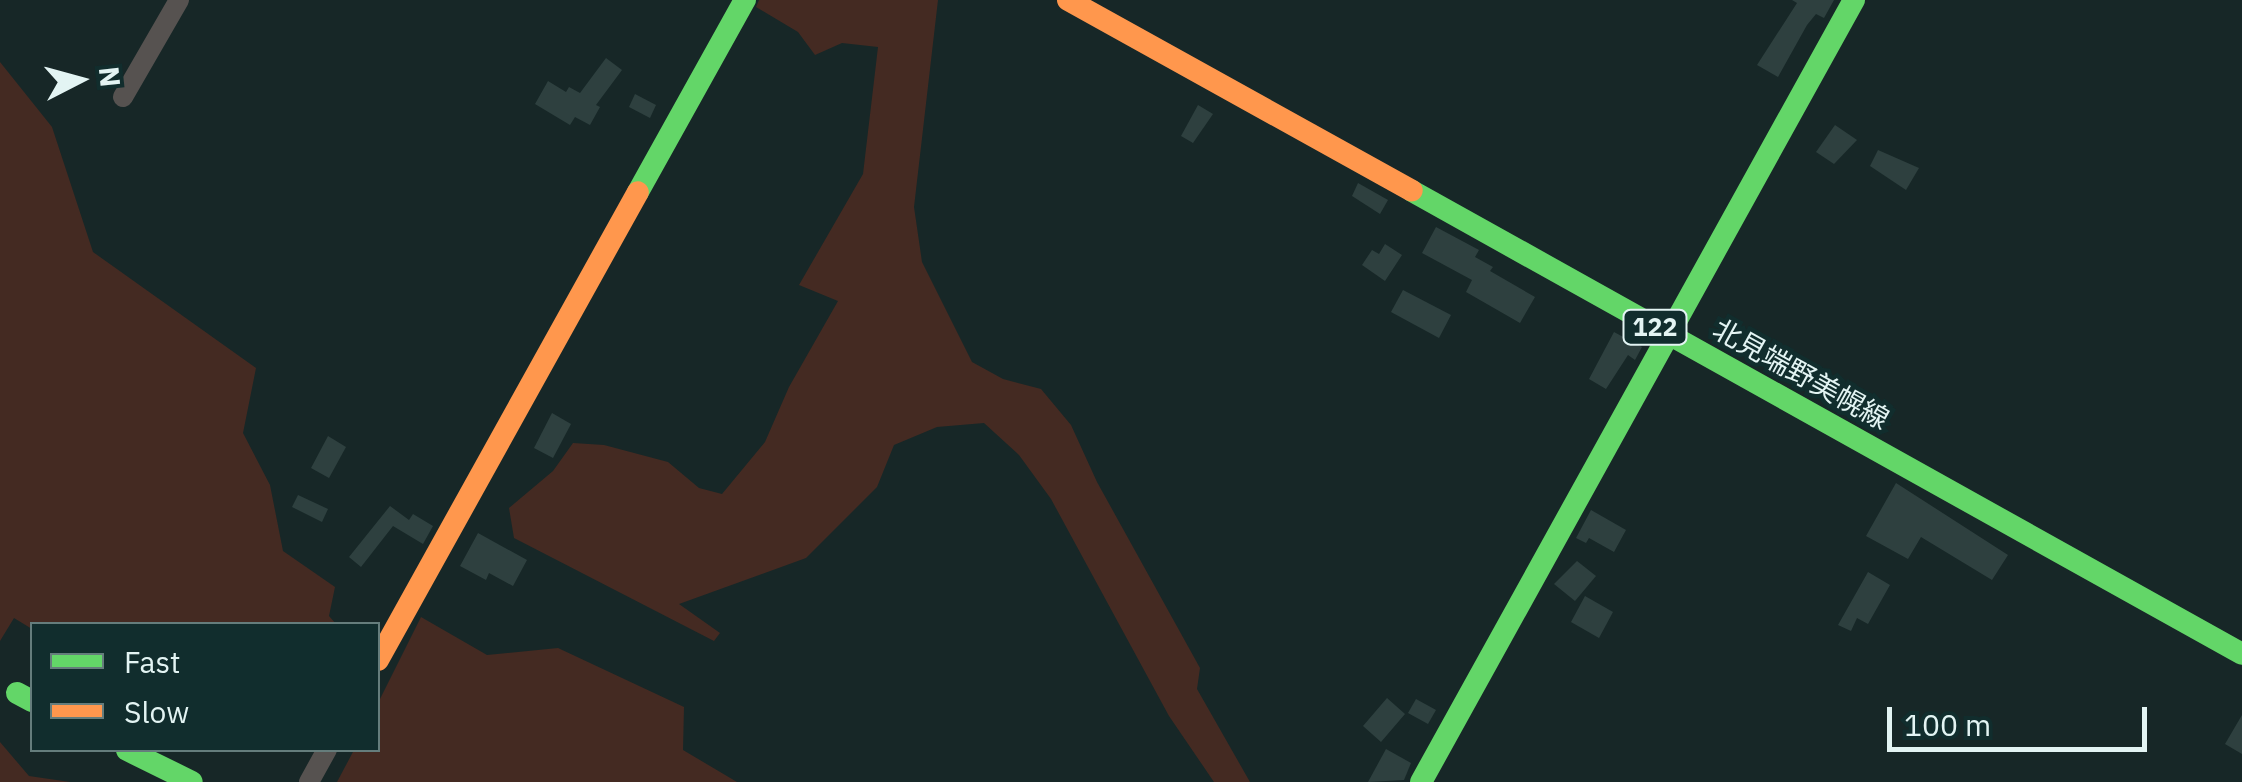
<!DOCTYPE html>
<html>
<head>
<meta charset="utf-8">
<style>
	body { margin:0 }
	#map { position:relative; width:2242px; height:782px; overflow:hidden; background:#172727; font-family:"IBM Plex Sans","Noto Sans JP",sans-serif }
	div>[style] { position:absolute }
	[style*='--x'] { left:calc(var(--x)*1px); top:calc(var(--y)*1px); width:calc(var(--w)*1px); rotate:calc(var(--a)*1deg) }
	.green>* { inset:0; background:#442a22 }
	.building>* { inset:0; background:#2e403f }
	.street>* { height:20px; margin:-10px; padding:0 10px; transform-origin:10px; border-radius:10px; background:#565250 }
	.fast>* { height:22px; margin:-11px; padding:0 11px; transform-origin:11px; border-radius:11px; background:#63d668 }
	.slow>* { height:22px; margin:-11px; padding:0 11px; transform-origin:11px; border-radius:11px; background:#ff974d }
	span { translate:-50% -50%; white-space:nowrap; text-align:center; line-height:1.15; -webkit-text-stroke:9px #112d2d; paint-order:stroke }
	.shield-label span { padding:2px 8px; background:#112d2d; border:2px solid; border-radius:8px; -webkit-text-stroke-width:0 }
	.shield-label { font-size:25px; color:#e3f4f3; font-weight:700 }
	.street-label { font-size:28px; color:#e3f4f3 }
	.legend { position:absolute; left:30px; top:622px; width:350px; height:130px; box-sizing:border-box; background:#112d2d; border:2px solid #657d7c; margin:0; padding:12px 18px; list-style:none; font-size:30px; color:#e3f4f3 }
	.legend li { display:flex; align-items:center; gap:20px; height:50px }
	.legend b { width:50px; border:2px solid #657d7c }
	.north { position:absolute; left:30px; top:30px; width:100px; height:100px; -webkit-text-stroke:8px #112d2d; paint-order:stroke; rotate:84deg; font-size:28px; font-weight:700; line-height:40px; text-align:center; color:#e3f4f3 }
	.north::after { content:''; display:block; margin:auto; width:35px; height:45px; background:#e3f4f3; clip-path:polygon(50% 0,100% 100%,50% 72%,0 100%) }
	.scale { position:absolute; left:1887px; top:707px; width:260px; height:45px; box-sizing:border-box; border:5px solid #e3f4f3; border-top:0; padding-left:12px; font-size:30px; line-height:35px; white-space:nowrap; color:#e3f4f3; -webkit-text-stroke:8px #112d2d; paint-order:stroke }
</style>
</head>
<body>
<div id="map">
	<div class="green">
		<i style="clip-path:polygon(759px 0,938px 0,914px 207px,922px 262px,972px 362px,1003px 379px,1041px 389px,1071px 425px,1097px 482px,1200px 668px,1197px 689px,1250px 782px,1214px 782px,1169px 716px,1051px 499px,1019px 455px,984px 423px,937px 427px,894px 445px,877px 487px,806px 558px,679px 604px,720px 633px,714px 641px,514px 538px,509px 508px,553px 471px,573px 443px,604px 445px,668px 462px,699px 488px,722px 494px,765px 442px,789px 387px,838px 301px,799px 285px,863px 174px,878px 47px,842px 43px,815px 55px,798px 32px,756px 7px)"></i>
		<i style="clip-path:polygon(0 62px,52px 127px,93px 252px,256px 368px,243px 433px,270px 485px,283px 551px,335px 587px,329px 616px,336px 624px,32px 624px,32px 629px,14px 618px,0 641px)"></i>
		<i style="clip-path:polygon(421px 617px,487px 655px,558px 648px,684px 707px,683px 750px,737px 782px,337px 782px,354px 750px,378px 750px,378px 703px)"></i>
		<i style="clip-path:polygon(0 742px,29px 776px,70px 782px,0 782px)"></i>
	</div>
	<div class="building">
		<i style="clip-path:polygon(1792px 0,1834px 0,1824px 18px,1816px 14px,1807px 25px,1778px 77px,1757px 65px,1797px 3px)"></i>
		<i style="clip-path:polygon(606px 58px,622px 70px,596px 105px,600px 107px,590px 125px,575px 117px,570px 125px,535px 104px,548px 81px,566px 92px,569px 87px,580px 93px)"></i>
		<i style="clip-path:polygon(635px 94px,656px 105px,650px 118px,629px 107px)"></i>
		<i style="clip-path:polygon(1198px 105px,1213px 114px,1193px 143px,1181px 136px)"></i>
		<i style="clip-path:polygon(1835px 125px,1857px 140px,1834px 164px,1816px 152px)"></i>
		<i style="clip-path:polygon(1878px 150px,1919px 168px,1906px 190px,1870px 166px)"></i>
		<i style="clip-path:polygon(1358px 183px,1388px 200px,1380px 214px,1352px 196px)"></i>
		<i style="clip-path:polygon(1436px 227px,1479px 250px,1475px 257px,1493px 267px,1490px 271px,1535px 297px,1520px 323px,1466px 292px,1472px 280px,1422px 253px)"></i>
		<i style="clip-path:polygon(1385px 244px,1402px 255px,1385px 281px,1362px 265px,1372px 250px,1379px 254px)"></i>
		<i style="clip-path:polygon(1403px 290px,1451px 315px,1439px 338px,1391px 312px)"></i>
		<i style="clip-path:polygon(1614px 332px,1642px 347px,1635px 360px,1628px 355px,1606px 389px,1589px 379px)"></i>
		<i style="clip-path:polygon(552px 413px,571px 424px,553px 458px,534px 448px)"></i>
		<i style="clip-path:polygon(328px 436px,346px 447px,329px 478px,311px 468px)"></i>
		<i style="clip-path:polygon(1896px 483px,2008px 555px,1992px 580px,1921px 537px,1908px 559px,1866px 536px)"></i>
		<i style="clip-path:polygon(298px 495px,328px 509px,322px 522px,292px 507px)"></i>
		<i style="clip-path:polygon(390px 506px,409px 520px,413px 514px,433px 526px,423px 544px,393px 526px,361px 567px,349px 557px)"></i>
		<i style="clip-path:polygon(1591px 510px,1626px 530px,1614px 552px,1589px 538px,1586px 543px,1576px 538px)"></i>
		<i style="clip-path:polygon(478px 533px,527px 560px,513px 586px,489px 573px,486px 580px,460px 566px)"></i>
		<i style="clip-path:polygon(1577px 561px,1596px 576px,1575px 601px,1554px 584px)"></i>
		<i style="clip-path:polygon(1868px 572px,1890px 585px,1868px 624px,1857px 618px,1851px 631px,1838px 625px)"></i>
		<i style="clip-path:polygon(1585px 596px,1613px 612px,1599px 638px,1571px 622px)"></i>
		<i style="clip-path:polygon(1387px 698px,1405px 714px,1381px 742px,1363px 726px)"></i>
		<i style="clip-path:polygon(1416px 699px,1436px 710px,1428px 724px,1408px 713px)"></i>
		<i style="clip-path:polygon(2242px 715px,2242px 754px,2225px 744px)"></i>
		<i style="clip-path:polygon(1386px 749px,1411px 763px,1404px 780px,1368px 782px)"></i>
	</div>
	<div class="street">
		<i style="--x:123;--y:97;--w:112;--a:-60"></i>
		<i style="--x:309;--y:782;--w:37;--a:-61"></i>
	</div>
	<div class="fast">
		<i style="--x:1412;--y:191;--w:950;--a:29.15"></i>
		<i style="--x:638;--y:192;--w:220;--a:-60.9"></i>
		<i style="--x:17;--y:693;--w:17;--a:28"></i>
		<i style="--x:127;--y:750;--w:72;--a:26.2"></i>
		<i style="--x:1421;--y:782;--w:894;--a:-61.03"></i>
	</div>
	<div class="slow">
		<i style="--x:1068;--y:0;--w:393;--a:29"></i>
		<i style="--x:378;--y:660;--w:535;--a:-60.95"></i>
	</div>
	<div class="shield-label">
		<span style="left:1655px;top:327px">122</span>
	</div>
	<div class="street-label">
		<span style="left:1801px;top:374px;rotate:29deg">北見端野美幌線</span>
	</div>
	<ul class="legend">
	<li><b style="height:12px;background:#63d668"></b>Fast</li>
	<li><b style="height:12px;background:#ff974d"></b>Slow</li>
	</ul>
	<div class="north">N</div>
	<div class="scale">100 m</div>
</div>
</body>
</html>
